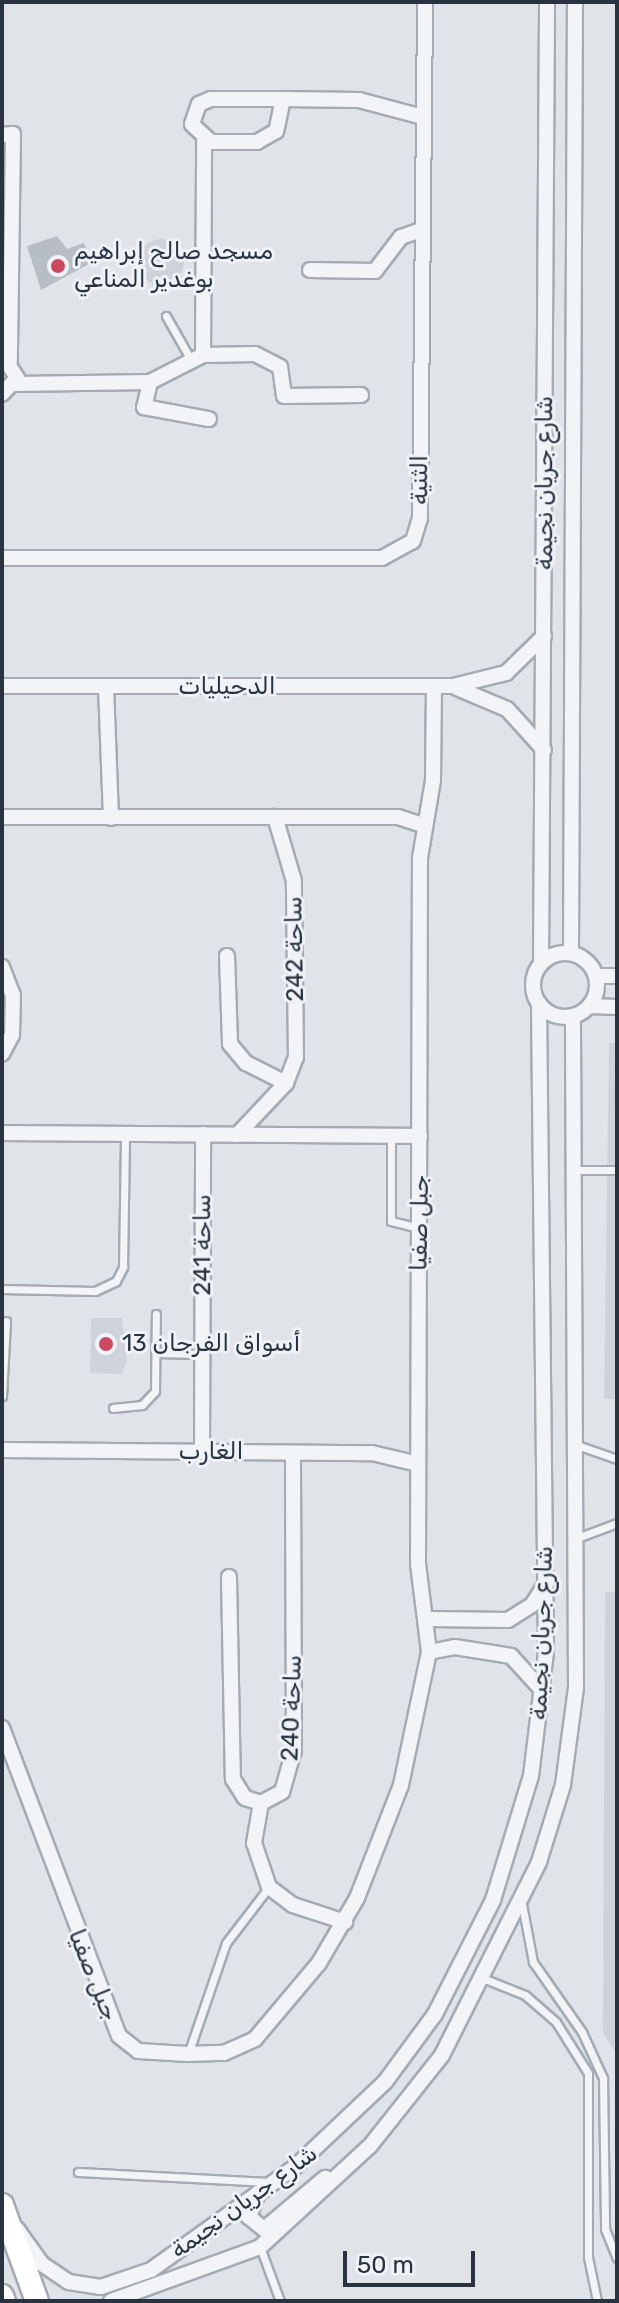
<!DOCTYPE html>
<html>
<head>
<meta charset="utf-8">
<style>
	body { margin:0 }
	#map { position:relative; width:619px; height:2303px; overflow:hidden; background:#e0e4e9; font-family:Rubik,"Noto Sans Arabic",sans-serif }
	div>[style] { position:absolute }
	[style*='--x'] { left:calc(var(--x)*1px); top:calc(var(--y)*1px); width:calc(var(--w)*1px); rotate:calc(var(--a)*1deg) }
	.built>* { inset:0; background:#ced3da }
	.round { border-radius:50% }
	.building>* { inset:0; background:#b7bdc5 }
	.roads { filter:drop-shadow(2px 0 #a5abb3) drop-shadow(-2px 0 #a5abb3) drop-shadow(0 2px #a5abb3) drop-shadow(0 -2px #a5abb3) }
	.service>* { height:7px; margin:-3.5px; padding:0 3.5px; transform-origin:3.5px; border-radius:3.5px; background:#f3f4f7 }
	.minor>* { height:14px; margin:-7px; padding:0 7px; transform-origin:7px; border-radius:7px; background:#f3f4f7 }
	.minor>.ring { margin:-7px; padding:0; box-sizing:content-box; background:none; border:14px solid #f3f4f7; border-radius:50% }
	.primary>* { height:22px; margin:-11px; padding:0 11px; transform-origin:11px; border-radius:11px; background:#fff }
	.dots>* { width:22px; height:22px; translate:-50% -50%; box-sizing:border-box; border:4px solid #eff2f6; border-radius:50% }
	span { translate:-50% -50%; white-space:nowrap; text-align:center; line-height:1.15; -webkit-text-stroke:6px #eff2f6; paint-order:stroke }
	.poi-label { font-size:24px; color:#29323f }
	.left { translate:0 -50%; text-align:left }
	.street-label { font-size:24px; color:#29323f }
	.frame { position:absolute; inset:0; border:4px solid #29323f; pointer-events:none }
	.scale { position:absolute; left:343px; top:2251px; width:132px; height:36px; box-sizing:border-box; border:4px solid #29323f; border-top:0; padding-left:10px; font-size:24px; line-height:28px; white-space:nowrap; color:#29323f; -webkit-text-stroke:6px #eff2f6; paint-order:stroke }
</style>
</head>
<body>
<div id="map">
	<div class="built">
		<i class="round" style="left:138px;top:239px;width:46px;height:46px"></i>
		<i style="clip-path:polygon(617px 310px,617px 938px,615px 938px)"></i>
		<i style="clip-path:polygon(609px 1043px,617px 1043px,617px 1399px,604px 1399px)"></i>
		<i style="clip-path:polygon(91px 1318px,122px 1318px,127px 1361px,121px 1374px,90px 1373px)"></i>
		<i style="clip-path:polygon(605px 1592px,617px 1592px,617px 2055px,603px 2033px)"></i>
	</div>
	<div class="building">
		<i style="clip-path:polygon(57px 236px,67px 249px,84px 243px,91px 263px,41px 290px,27px 246px)"></i>
	</div>
	<div class="roads">
		<div class="service">
			<i style="--x:166;--y:316;--w:51;--a:60.4"></i>
			<i style="--x:391;--y:1135;--w:86;--a:90"></i>
			<i style="--x:391;--y:1221;--w:30;--a:14"></i>
			<i style="--x:573;--y:1170;--w:44;--a:0"></i>
			<i style="--x:2;--y:1289;--w:93;--a:1.2"></i>
			<i style="--x:95;--y:1291;--w:23;--a:-25"></i>
			<i style="--x:116;--y:1281;--w:16;--a:-63"></i>
			<i style="--x:123;--y:1267;--w:133;--a:-89.1"></i>
			<i style="--x:156;--y:1353;--w:46;--a:1.2"></i>
			<i style="--x:2;--y:1396;--w:75;--a:-86.9"></i>
			<i style="--x:113;--y:1408;--w:29;--a:-6"></i>
			<i style="--x:142;--y:1405;--w:19;--a:-47"></i>
			<i style="--x:155;--y:1391;--w:77;--a:-89.3"></i>
			<i style="--x:574;--y:1444;--w:46;--a:19.2"></i>
			<i style="--x:577;--y:1538;--w:43;--a:-20.6"></i>
			<i style="--x:522;--y:1904;--w:59;--a:79.3"></i>
			<i style="--x:533;--y:1962;--w:85;--a:55"></i>
			<i style="--x:582;--y:2032;--w:51;--a:65.5"></i>
			<i style="--x:603;--y:2078;--w:151;--a:89.2"></i>
			<i style="--x:605;--y:2229;--w:31;--a:68"></i>
			<i style="--x:485;--y:1979;--w:43;--a:21.8"></i>
			<i style="--x:525;--y:1995;--w:41;--a:41.1"></i>
			<i style="--x:556;--y:2022;--w:60;--a:57.9"></i>
			<i style="--x:588;--y:2073;--w:184;--a:90"></i>
			<i style="--x:588;--y:2257;--w:45;--a:78.4"></i>
			<i style="--x:188;--y:2054;--w:117;--a:-71.1"></i>
			<i style="--x:226;--y:1943;--w:71;--a:-52.5"></i>
			<i style="--x:78;--y:2172;--w:192;--a:3"></i>
			<i style="--x:260;--y:2247;--w:58;--a:69.7"></i>
		</div>
		<div class="minor">
			<i style="--x:283;--y:99;--w:33;--a:102"></i>
			<i style="--x:276;--y:131;--w:22;--a:150"></i>
			<i style="--x:257;--y:142;--w:46;--a:180"></i>
			<i style="--x:211;--y:142;--w:26;--a:-137"></i>
			<i style="--x:192;--y:124;--w:21;--a:-71"></i>
			<i style="--x:199;--y:104;--w:13;--a:-23"></i>
			<i style="--x:211;--y:99;--w:72;--a:0"></i>
			<i style="--x:283;--y:99;--w:76;--a:0.8"></i>
			<i style="--x:359;--y:100;--w:66;--a:14.9"></i>
			<i style="--x:2;--y:135;--w:11;--a:-5"></i>
			<i style="--x:13;--y:134;--w:228;--a:90.8"></i>
			<i style="--x:310;--y:270;--w:65;--a:0.9"></i>
			<i style="--x:375;--y:271;--w:43;--a:-52.6"></i>
			<i style="--x:401;--y:237;--w:21;--a:-19"></i>
			<i style="--x:203;--y:355;--w:215;--a:-89.7"></i>
			<i style="--x:150;--y:382;--w:26;--a:103"></i>
			<i style="--x:144;--y:407;--w:66;--a:10.5"></i>
			<i style="--x:15;--y:384;--w:135;--a:-0.8"></i>
			<i style="--x:150;--y:382;--w:59;--a:-27"></i>
			<i style="--x:203;--y:355;--w:52;--a:-1.1"></i>
			<i style="--x:255;--y:354;--w:28;--a:27"></i>
			<i style="--x:280;--y:367;--w:29;--a:82"></i>
			<i style="--x:284;--y:396;--w:77;--a:-0.7"></i>
			<i style="--x:2;--y:394;--w:22;--a:-47"></i>
			<i style="--x:17;--y:378;--w:22;--a:-122"></i>
			<i style="--x:2;--y:558;--w:380;--a:0"></i>
			<i style="--x:382;--y:558;--w:35;--a:-29"></i>
			<i style="--x:413;--y:541;--w:24;--a:-73"></i>
			<i style="--x:420;--y:518;--w:516;--a:-89.44"></i>
			<i style="--x:2;--y:686;--w:451;--a:0"></i>
			<i style="--x:453;--y:686;--w:55;--a:-13.8"></i>
			<i style="--x:506;--y:673;--w:53;--a:-44.2"></i>
			<i style="--x:106;--y:687;--w:131;--a:87.8"></i>
			<i style="--x:457;--y:688;--w:54;--a:22.8"></i>
			<i style="--x:507;--y:709;--w:55;--a:47.9"></i>
			<i style="--x:2;--y:817;--w:396;--a:0"></i>
			<i style="--x:398;--y:817;--w:28;--a:18"></i>
			<i class="ring" style="left:533px;top:953px;width:50px;height:50px"></i>
			<i style="--x:571;--y:953;--w:951;--a:-89.76"></i>
			<i style="--x:227;--y:956;--w:88;--a:88"></i>
			<i style="--x:230;--y:1044;--w:25;--a:50"></i>
			<i style="--x:246;--y:1063;--w:45;--a:26.6"></i>
			<i style="--x:541;--y:964;--w:962;--a:-89.64"></i>
			<i style="--x:2;--y:967;--w:30;--a:69"></i>
			<i style="--x:13;--y:995;--w:40;--a:91.4"></i>
			<i style="--x:12;--y:1035;--w:21;--a:118"></i>
			<i style="--x:597;--y:976;--w:20;--a:0"></i>
			<i style="--x:590;--y:1006;--w:27;--a:2"></i>
			<i style="--x:2;--y:1133;--w:418;--a:0.4"></i>
			<i style="--x:237;--y:1135;--w:71;--a:-46.7"></i>
			<i style="--x:286;--y:1083;--w:28;--a:-69"></i>
			<i style="--x:296;--y:1057;--w:176;--a:-90.7"></i>
			<i style="--x:294;--y:881;--w:67;--a:-106.5"></i>
			<i style="--x:2;--y:1450;--w:370;--a:0.5"></i>
			<i style="--x:372;--y:1453;--w:47;--a:13.4"></i>
			<i style="--x:202;--y:1452;--w:318;--a:-89.8"></i>
			<i style="--x:229;--y:1577;--w:202;--a:88.9"></i>
			<i style="--x:233;--y:1779;--w:22;--a:58"></i>
			<i style="--x:245;--y:1798;--w:17;--a:17"></i>
			<i style="--x:261;--y:1803;--w:24;--a:-28"></i>
			<i style="--x:282;--y:1792;--w:44;--a:-74.1"></i>
			<i style="--x:294;--y:1750;--w:297;--a:-90.2"></i>
			<i style="--x:430;--y:1619;--w:78;--a:0.7"></i>
			<i style="--x:508;--y:1620;--w:28;--a:-32"></i>
			<i style="--x:532;--y:1605;--w:27;--a:-57"></i>
			<i style="--x:429;--y:1652;--w:26;--a:-11"></i>
			<i style="--x:455;--y:1647;--w:57;--a:9.1"></i>
			<i style="--x:511;--y:1656;--w:47;--a:47.6"></i>
			<i style="--x:2;--y:1728;--w:329;--a:69.2"></i>
			<i style="--x:119;--y:2036;--w:24;--a:38"></i>
			<i style="--x:138;--y:2051;--w:50;--a:3.4"></i>
			<i style="--x:188;--y:2054;--w:36;--a:-2"></i>
			<i style="--x:224;--y:2053;--w:34;--a:-24"></i>
			<i style="--x:255;--y:2039;--w:99;--a:-49.9"></i>
			<i style="--x:319;--y:1963;--w:75;--a:-59.7"></i>
			<i style="--x:357;--y:1898;--w:121;--a:-68.7"></i>
			<i style="--x:401;--y:1785;--w:136;--a:-78.1"></i>
			<i style="--x:429;--y:1652;--w:89;--a:-97.1"></i>
			<i style="--x:418;--y:1564;--w:706;--a:-89.84"></i>
			<i style="--x:420;--y:858;--w:79;--a:-80.5"></i>
			<i style="--x:433;--y:780;--w:94;--a:-89.4"></i>
			<i style="--x:261;--y:1803;--w:41;--a:99.9"></i>
			<i style="--x:254;--y:1843;--w:46;--a:71.2"></i>
			<i style="--x:269;--y:1887;--w:30;--a:37"></i>
			<i style="--x:293;--y:1905;--w:55;--a:18.1"></i>
			<i style="--x:258;--y:2193;--w:26;--a:111"></i>
			<i style="--x:249;--y:2217;--w:19;--a:39"></i>
			<i style="--x:264;--y:2229;--w:80;--a:-39.9"></i>
			<i style="--x:17;--y:2229;--w:43;--a:54.5"></i>
			<i style="--x:42;--y:2264;--w:32;--a:34"></i>
			<i style="--x:69;--y:2282;--w:32;--a:9"></i>
			<i style="--x:101;--y:2287;--w:53;--a:-18.8"></i>
			<i style="--x:151;--y:2270;--w:177;--a:-35.6"></i>
			<i style="--x:295;--y:2167;--w:124;--a:-43.4"></i>
			<i style="--x:385;--y:2082;--w:84;--a:-53.7"></i>
			<i style="--x:435;--y:2014;--w:128;--a:-63"></i>
			<i style="--x:493;--y:1900;--w:130;--a:-73"></i>
			<i style="--x:531;--y:1776;--w:125;--a:-83.1"></i>
			<i style="--x:546;--y:1652;--w:649;--a:-90.62"></i>
			<i style="--x:111;--y:2301;--w:158;--a:-19.9"></i>
			<i style="--x:260;--y:2247;--w:149;--a:-42.6"></i>
			<i style="--x:370;--y:2146;--w:116;--a:-51.6"></i>
			<i style="--x:442;--y:2055;--w:216;--a:-63.3"></i>
			<i style="--x:539;--y:1862;--w:81;--a:-72.7"></i>
			<i style="--x:563;--y:1785;--w:98;--a:-82.4"></i>
			<i style="--x:576;--y:1688;--w:672;--a:-90.26"></i>
		</div>
		<div class="primary">
			<i style="--x:2;--y:2205;--w:102;--a:70"></i>
			<i style="--x:2;--y:2296;--w:5;--a:68"></i>
		</div>
	</div>
	<div class="dots">
		<i style="left:58px;top:266px;background:#ca4860"></i>
		<i style="left:106px;top:1344px;background:#ca4860"></i>
	</div>
	<div class="poi-label">
		<span class="left" style="left:74px;top:266px">مسجد صالح إبراهيم<br>بوغدير المناعي</span>
		<span class="left" style="left:122px;top:1344px">أسواق الفرجان 13</span>
	</div>
	<div class="street-label">
		<span style="left:420px;top:480px;rotate:-90deg">الثنية</span>
		<span style="left:545px;top:483px;rotate:-90deg">شارع جريان نجيمة</span>
		<span style="left:227px;top:687px">الدحيليات</span>
		<span style="left:295px;top:949px;rotate:-91deg">ساحة 242</span>
		<span style="left:420px;top:1223px;rotate:-89deg">جبل صفيا</span>
		<span style="left:203px;top:1245px;rotate:-90deg">ساحة 241</span>
		<span style="left:211px;top:1452px">الغارب</span>
		<span style="left:542px;top:1633px;rotate:-88deg">شارع جريان نجيمة</span>
		<span style="left:292px;top:1708px;rotate:-88deg">ساحة 240</span>
		<span style="left:93px;top:1975px;rotate:68deg">جبل صفيا</span>
		<span style="left:244px;top:2202px;rotate:-36deg">شارع جريان نجيمة</span>
	</div>
	<div class="frame"></div>
	<div class="scale">50 m</div>
</div>
</body>
</html>
